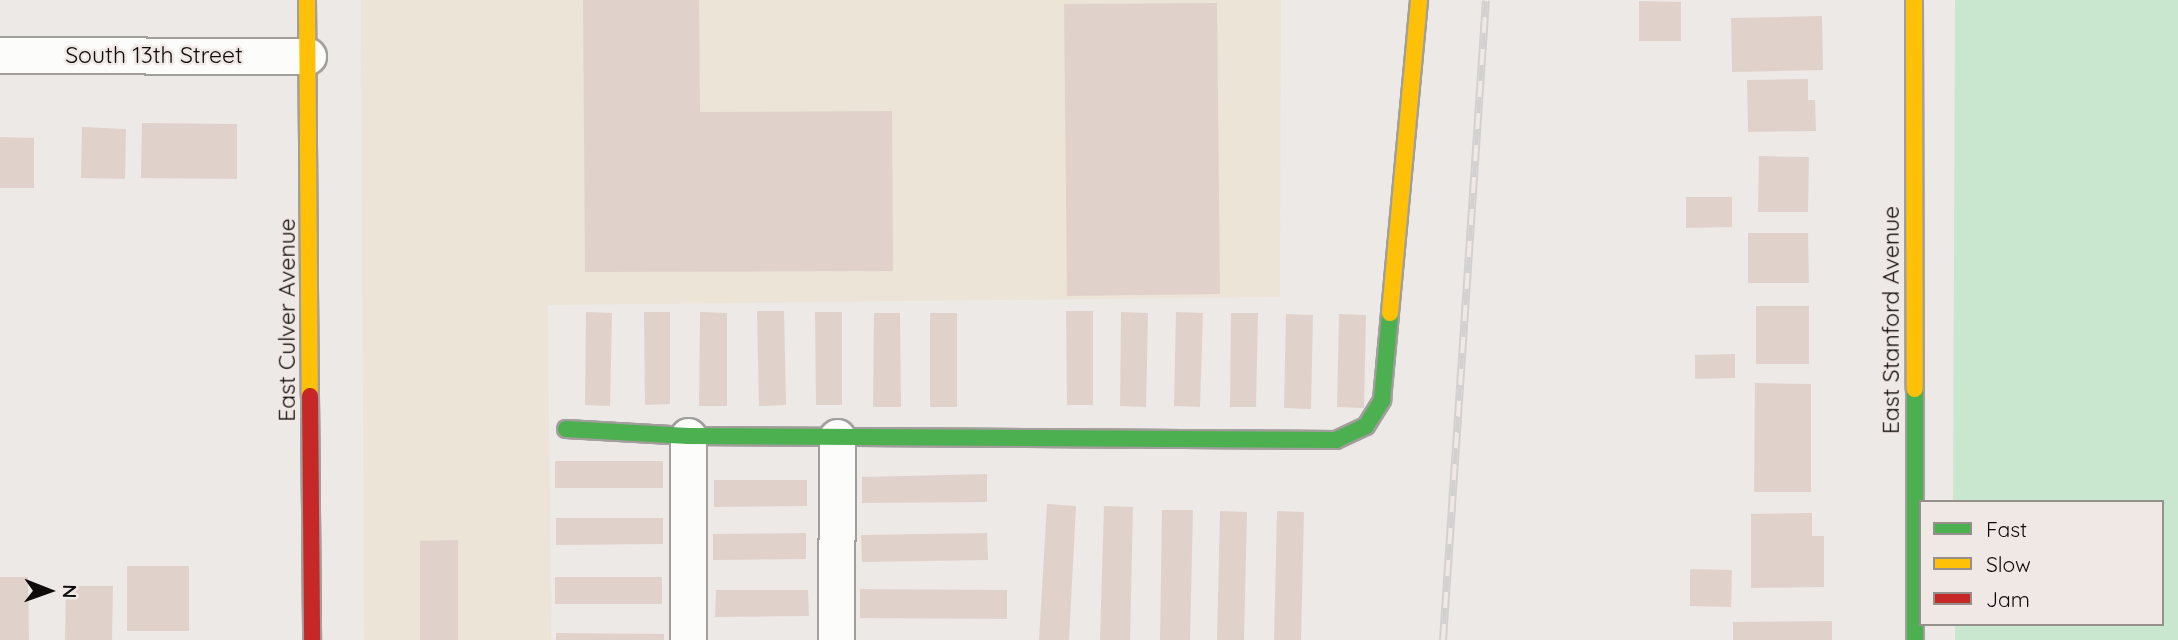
<!DOCTYPE html>
<html>
<head>
<meta charset="utf-8">
<style>
	body { margin:0 }
	#map { position:relative; width:2178px; height:640px; overflow:hidden; background:#ede9e7; font-family:Quicksand,sans-serif }
	div>[style] { position:absolute }
	[style*='--x'] { left:calc(var(--x)*1px); top:calc(var(--y)*1px); width:calc(var(--w)*1px); rotate:calc(var(--a)*1deg) }
	.industrial>* { inset:0; background:#ebe4d7 }
	.green>* { inset:0; background:#c9e7cf }
	.building>* { inset:0; background:#e0d2cb }
	.roads { filter:drop-shadow(2px 0 #a19e9c) drop-shadow(-2px 0 #a19e9c) drop-shadow(0 2px #a19e9c) drop-shadow(0 -2px #a19e9c) }
	.street>* { height:35px; margin:-17.5px; padding:0 17.5px; transform-origin:17.5px; border-radius:17.5px; background:#fcfcfb }
	.fast>* { height:16px; margin:-8px; padding:0 8px; transform-origin:8px; border-radius:8px; background:#4caf50 }
	.slow>* { height:16px; margin:-8px; padding:0 8px; transform-origin:8px; border-radius:8px; background:#ffc107 }
	.jam>* { height:16px; margin:-8px; padding:0 8px; transform-origin:8px; border-radius:8px; background:#c62828 }
	.rail>* { height:8px; margin-top:-4px; transform-origin:0; background:repeating-linear-gradient(90deg,#f0e8e4 0 16px,#d3d1d0 0 32px); box-sizing:border-box; border-block:2px solid #d3d1d0 }
	span { translate:-50% -50%; white-space:nowrap; text-align:center; line-height:1.15; -webkit-text-stroke:5px #f0e8e4; paint-order:stroke }
	.street-label { font-size:23px; color:#0e0b0a }
	.legend { position:absolute; left:1919px; top:500px; width:245px; height:126px; box-sizing:border-box; background:#f0e8e4; border:2px solid #96908d; margin:0; padding:9px 12px; list-style:none; font-size:21px; color:#0e0b0a }
	.legend li { display:flex; align-items:center; gap:14px; height:35px }
	.legend b { width:35px; border:2px solid #96908d }
	.north { position:absolute; left:14px; top:556px; width:70px; height:70px; -webkit-text-stroke:5px #f0e8e4; paint-order:stroke; rotate:91deg; font-size:19px; font-weight:700; line-height:28px; text-align:center; color:#0e0b0a }
	.north::after { content:''; display:block; margin:auto; width:24px; height:32px; background:#0e0b0a; clip-path:polygon(50% 0,100% 100%,50% 72%,0 100%) }
</style>
</head>
<body>
<div id="map">
	<div class="industrial">
		<i style="clip-path:polygon(361px 0,1281px 0,1280px 297px,548px 305px,551px 640px,364px 640px)"></i>
	</div>
	<div class="green">
		<i style="clip-path:polygon(1955px 0,2178px 0,2178px 640px,1955px 640px,1955px 624px,2162px 624px,2162px 502px,1953px 502px)"></i>
	</div>
	<div class="building">
		<i style="clip-path:polygon(583px 0,699px 0,700px 112px,892px 111px,893px 271px,585px 272px)"></i>
		<i style="clip-path:polygon(1639px 1px,1681px 2px,1681px 41px,1639px 41px)"></i>
		<i style="clip-path:polygon(1217px 3px,1220px 294px,1067px 296px,1064px 4px)"></i>
		<i style="clip-path:polygon(1822px 16px,1823px 70px,1732px 72px,1731px 18px)"></i>
		<i style="clip-path:polygon(1808px 79px,1808px 100px,1815px 100px,1816px 131px,1748px 132px,1747px 80px)"></i>
		<i style="clip-path:polygon(142px 123px,237px 124px,237px 179px,141px 178px)"></i>
		<i style="clip-path:polygon(82px 127px,126px 129px,125px 179px,81px 178px)"></i>
		<i style="clip-path:polygon(0 137px,34px 138px,34px 188px,0 188px)"></i>
		<i style="clip-path:polygon(1759px 156px,1809px 157px,1808px 212px,1758px 212px)"></i>
		<i style="clip-path:polygon(1686px 197px,1732px 197px,1732px 227px,1686px 228px)"></i>
		<i style="clip-path:polygon(1748px 233px,1808px 233px,1809px 283px,1748px 283px)"></i>
		<i style="clip-path:polygon(1756px 306px,1809px 306px,1809px 364px,1756px 364px)"></i>
		<i style="clip-path:polygon(757px 311px,784px 311px,786px 405px,759px 406px)"></i>
		<i style="clip-path:polygon(1066px 311px,1093px 311px,1093px 405px,1067px 405px)"></i>
		<i style="clip-path:polygon(586px 312px,612px 313px,610px 406px,585px 405px)"></i>
		<i style="clip-path:polygon(644px 312px,670px 312px,670px 404px,645px 405px)"></i>
		<i style="clip-path:polygon(700px 312px,727px 313px,727px 406px,699px 406px)"></i>
		<i style="clip-path:polygon(815px 312px,842px 312px,842px 405px,816px 405px)"></i>
		<i style="clip-path:polygon(1121px 312px,1148px 313px,1146px 407px,1120px 406px)"></i>
		<i style="clip-path:polygon(1176px 312px,1203px 313px,1200px 407px,1174px 406px)"></i>
		<i style="clip-path:polygon(874px 313px,900px 313px,901px 407px,873px 407px)"></i>
		<i style="clip-path:polygon(930px 313px,957px 313px,957px 407px,930px 407px)"></i>
		<i style="clip-path:polygon(1231px 313px,1258px 313px,1256px 407px,1230px 407px)"></i>
		<i style="clip-path:polygon(1286px 314px,1313px 315px,1311px 409px,1284px 408px)"></i>
		<i style="clip-path:polygon(1339px 314px,1366px 315px,1364px 408px,1337px 407px)"></i>
		<i style="clip-path:polygon(1735px 354px,1735px 378px,1695px 379px,1695px 355px)"></i>
		<i style="clip-path:polygon(1755px 383px,1811px 384px,1811px 492px,1754px 492px)"></i>
		<i style="clip-path:polygon(555px 461px,663px 461px,663px 488px,555px 488px)"></i>
		<i style="clip-path:polygon(987px 474px,987px 502px,862px 503px,862px 477px)"></i>
		<i style="clip-path:polygon(714px 480px,807px 480px,807px 506px,714px 507px)"></i>
		<i style="clip-path:polygon(1047px 504px,1076px 506px,1069px 640px,1039px 640px)"></i>
		<i style="clip-path:polygon(1104px 506px,1133px 507px,1130px 640px,1100px 640px)"></i>
		<i style="clip-path:polygon(1162px 510px,1193px 510px,1190px 640px,1160px 640px)"></i>
		<i style="clip-path:polygon(1220px 511px,1247px 512px,1244px 640px,1217px 640px)"></i>
		<i style="clip-path:polygon(1277px 511px,1304px 512px,1301px 640px,1274px 640px)"></i>
		<i style="clip-path:polygon(1812px 513px,1812px 536px,1824px 536px,1824px 587px,1751px 588px,1751px 514px)"></i>
		<i style="clip-path:polygon(556px 518px,663px 518px,663px 544px,556px 545px)"></i>
		<i style="clip-path:polygon(806px 533px,806px 559px,713px 560px,713px 534px)"></i>
		<i style="clip-path:polygon(987px 533px,988px 560px,862px 562px,861px 535px)"></i>
		<i style="clip-path:polygon(458px 540px,458px 640px,420px 640px,420px 541px)"></i>
		<i style="clip-path:polygon(127px 566px,189px 566px,189px 631px,127px 631px)"></i>
		<i style="clip-path:polygon(1690px 569px,1732px 570px,1731px 607px,1690px 606px)"></i>
		<i style="clip-path:polygon(0 577px,28px 577px,29px 640px,0 640px)"></i>
		<i style="clip-path:polygon(555px 577px,662px 577px,662px 604px,555px 604px)"></i>
		<i style="clip-path:polygon(66px 586px,113px 586px,112px 640px,65px 640px)"></i>
		<i style="clip-path:polygon(860px 589px,1007px 590px,1007px 619px,860px 618px)"></i>
		<i style="clip-path:polygon(716px 590px,808px 590px,809px 616px,715px 617px)"></i>
		<i style="clip-path:polygon(1832px 621px,1832px 640px,1733px 640px,1733px 622px)"></i>
		<i style="clip-path:polygon(556px 633px,664px 634px,664px 640px,556px 640px)"></i>
	</div>
	<div class="roads">
		<div class="street">
			<i style="--x:0;--y:55;--w:308;--a:0.2"></i>
			<i style="--x:688;--y:436;--w:204;--a:90"></i>
			<i style="--x:836;--y:640;--w:203;--a:-89.7"></i>
		</div>
		<div class="fast">
			<i style="--x:1915;--y:389;--w:251;--a:90"></i>
			<i style="--x:566;--y:429;--w:122;--a:3.3"></i>
			<i style="--x:688;--y:436;--w:648;--a:0.35"></i>
			<i style="--x:1336;--y:440;--w:33;--a:-25"></i>
			<i style="--x:1366;--y:426;--w:31;--a:-58"></i>
			<i style="--x:1382;--y:400;--w:87;--a:-84.7"></i>
		</div>
		<div class="slow">
			<i style="--x:307;--y:0;--w:396;--a:89.6"></i>
			<i style="--x:1914;--y:0;--w:389;--a:89.9"></i>
			<i style="--x:1390;--y:313;--w:314;--a:-84.7"></i>
		</div>
		<div class="jam">
			<i style="--x:310;--y:396;--w:244;--a:89.5"></i>
		</div>
	</div>
	<div class="rail">
		<i style="--x:1443;--y:640;--w:641;--a:-86.16"></i>
	</div>
	<div class="street-label">
		<span style="left:154px;top:55px">South 13th Street</span>
		<span style="left:287px;top:320px;rotate:-90deg">East Culver Avenue</span>
		<span style="left:1891px;top:320px;rotate:-90deg">East Stanford Avenue</span>
	</div>
	<ul class="legend">
	<li><b style="height:9px;background:#4caf50"></b>Fast</li>
	<li><b style="height:9px;background:#ffc107"></b>Slow</li>
	<li><b style="height:9px;background:#c62828"></b>Jam</li>
	</ul>
	<div class="north">N</div>
</div>
</body>
</html>
